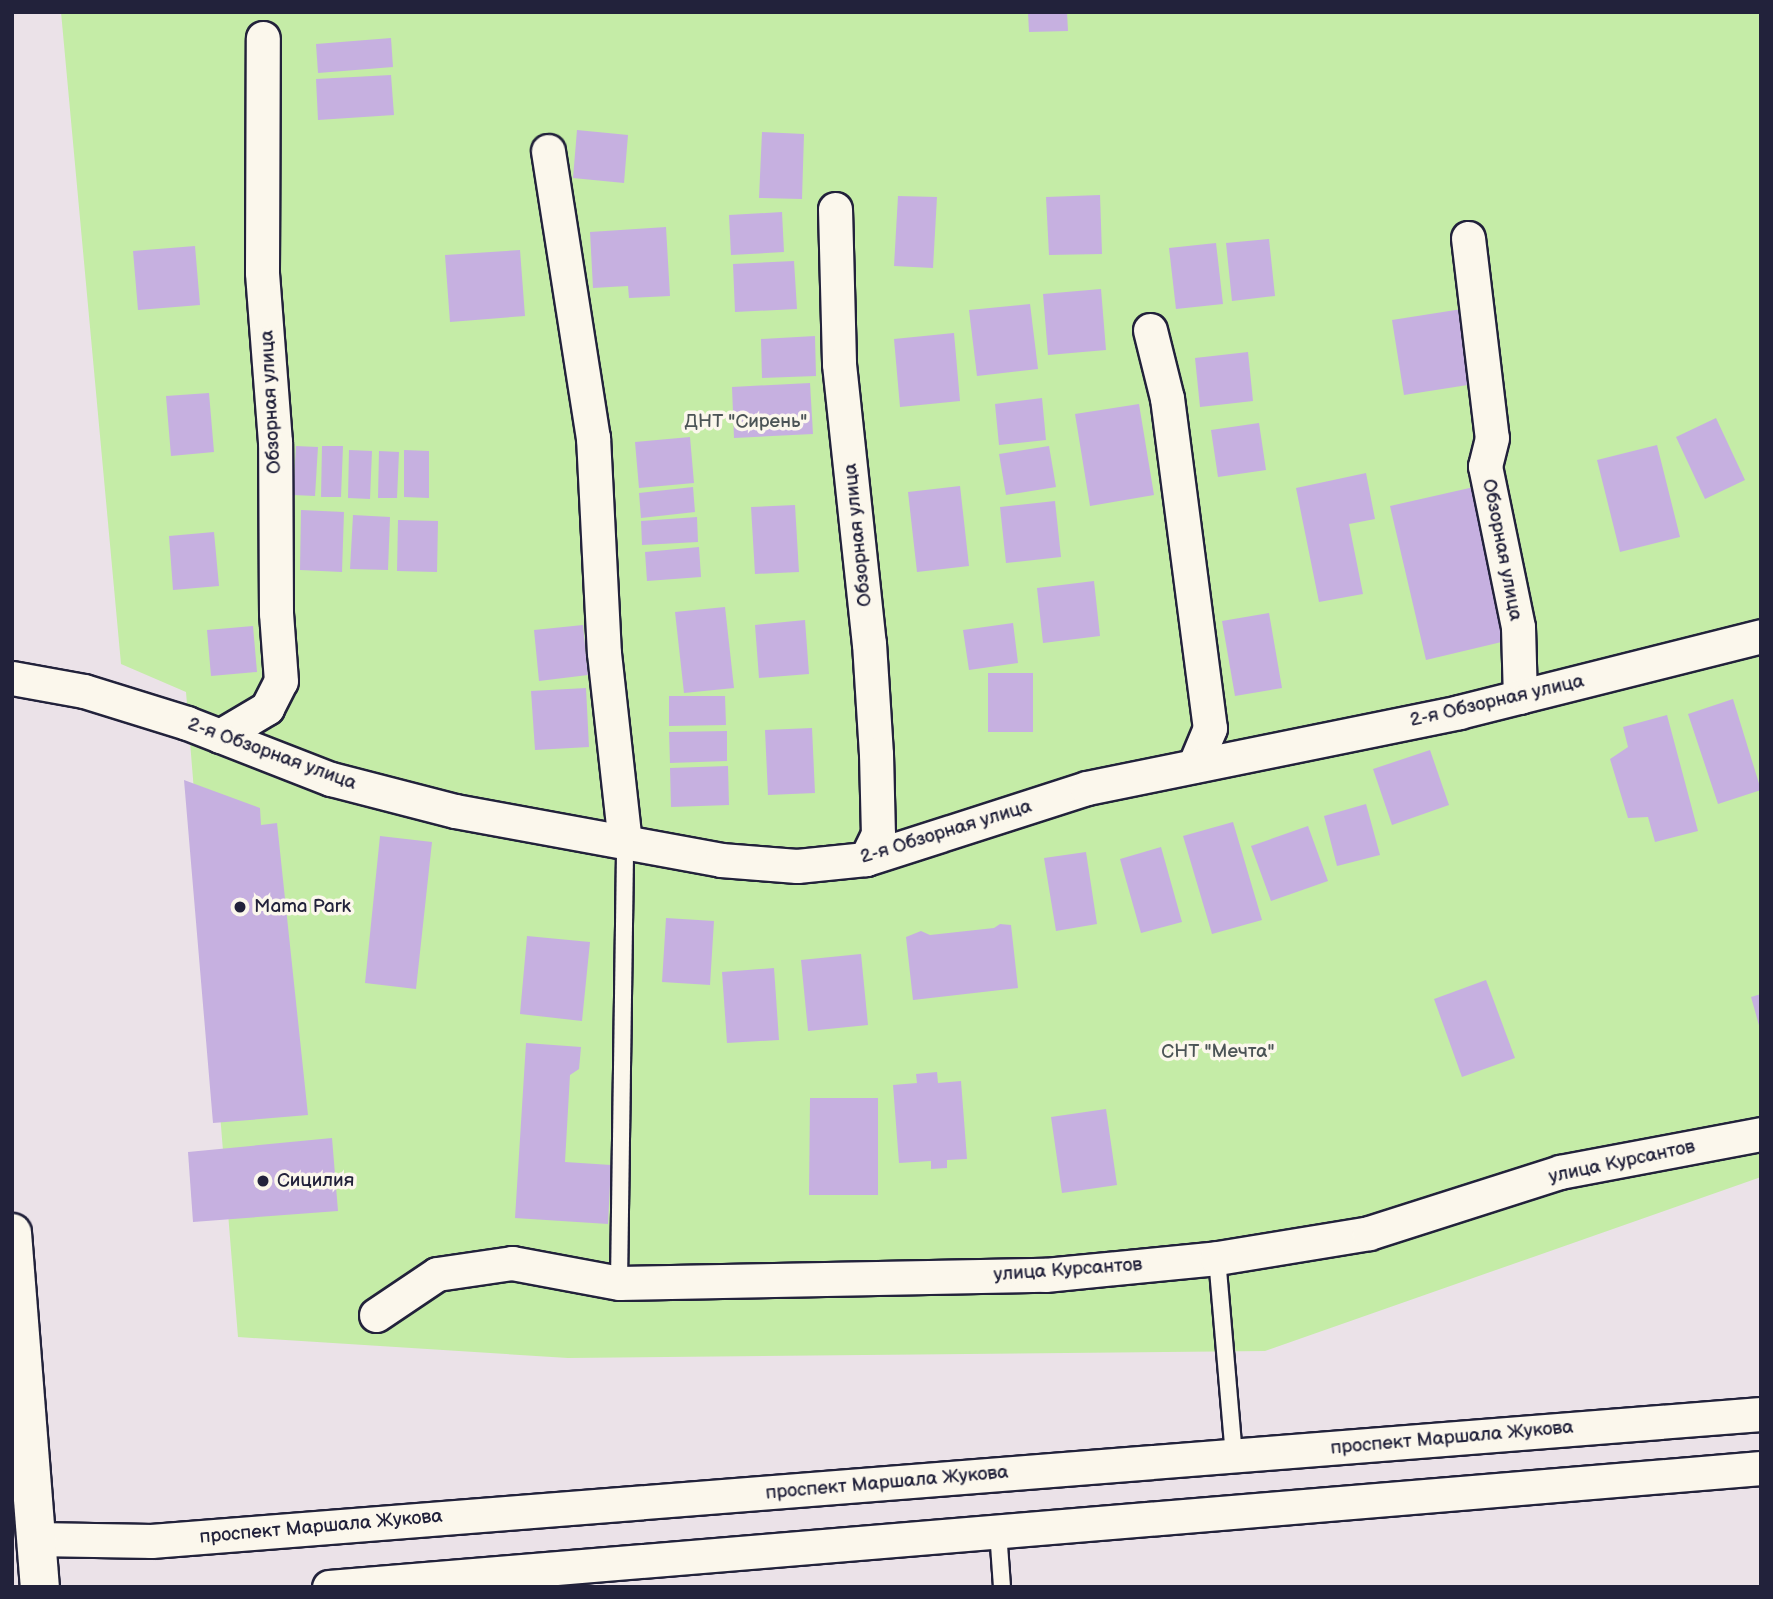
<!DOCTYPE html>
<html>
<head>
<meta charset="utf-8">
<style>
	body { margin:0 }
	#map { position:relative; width:1773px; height:1599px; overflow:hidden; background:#ebe2e8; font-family:"Balsamiq Sans",sans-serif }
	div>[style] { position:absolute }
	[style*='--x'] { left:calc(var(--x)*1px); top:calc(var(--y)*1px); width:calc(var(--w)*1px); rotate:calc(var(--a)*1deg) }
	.green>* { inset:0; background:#c5eca7 }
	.building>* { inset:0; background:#c6b0e0 }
	.roads { filter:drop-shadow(2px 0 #22223b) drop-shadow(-2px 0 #22223b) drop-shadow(0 2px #22223b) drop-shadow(0 -2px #22223b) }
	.lane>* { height:16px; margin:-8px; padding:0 8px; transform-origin:8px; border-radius:8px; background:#fbf7ec }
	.street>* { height:33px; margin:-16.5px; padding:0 16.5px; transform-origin:16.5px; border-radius:16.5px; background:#fbf7ec }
	.secondary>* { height:38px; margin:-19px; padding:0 19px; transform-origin:19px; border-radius:19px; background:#fbf7ec }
	.dots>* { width:19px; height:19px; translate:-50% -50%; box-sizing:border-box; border:4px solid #fbf7ec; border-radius:50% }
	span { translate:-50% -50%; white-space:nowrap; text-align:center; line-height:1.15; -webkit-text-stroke:7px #fbf7ec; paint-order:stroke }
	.street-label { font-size:19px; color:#22223b }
	.park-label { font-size:19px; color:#4b5456 }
	.poi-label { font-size:19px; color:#22223b }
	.left { translate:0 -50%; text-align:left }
	.frame { position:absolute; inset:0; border:14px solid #22223b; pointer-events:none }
</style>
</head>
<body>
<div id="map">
	<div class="green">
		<i style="clip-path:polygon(61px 12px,1761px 12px,1761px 1177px,1265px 1351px,568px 1358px,238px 1337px,186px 692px,121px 664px)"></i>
	</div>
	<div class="building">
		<i style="clip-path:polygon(1028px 12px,1067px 12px,1068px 31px,1029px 32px)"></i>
		<i style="clip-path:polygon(391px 38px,393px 67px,318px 73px,316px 44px)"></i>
		<i style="clip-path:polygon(391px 75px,394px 115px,318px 120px,316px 79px)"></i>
		<i style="clip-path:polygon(577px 130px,628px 135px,624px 183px,573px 178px)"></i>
		<i style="clip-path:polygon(762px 132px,804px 134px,802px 199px,759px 198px)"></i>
		<i style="clip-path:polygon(1100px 195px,1102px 254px,1049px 255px,1046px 197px)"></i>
		<i style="clip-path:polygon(898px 196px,937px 197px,933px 268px,894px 266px)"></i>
		<i style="clip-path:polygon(782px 212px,784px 252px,731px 255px,729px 215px)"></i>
		<i style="clip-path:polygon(666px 227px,670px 296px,629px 298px,628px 286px,593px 288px,590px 232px)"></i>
		<i style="clip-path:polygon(1269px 239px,1275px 296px,1232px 301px,1226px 243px)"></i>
		<i style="clip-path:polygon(1216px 243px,1223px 304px,1176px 309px,1169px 248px)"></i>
		<i style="clip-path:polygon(195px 246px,200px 305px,138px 310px,133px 251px)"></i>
		<i style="clip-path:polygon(520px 250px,525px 316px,450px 322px,445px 255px)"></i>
		<i style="clip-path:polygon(794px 261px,797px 309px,735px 312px,733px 264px)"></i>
		<i style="clip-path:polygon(1101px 289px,1106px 350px,1048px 355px,1043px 294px)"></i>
		<i style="clip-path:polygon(1030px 304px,1038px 369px,977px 376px,969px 310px)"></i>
		<i style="clip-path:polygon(1462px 309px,1474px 384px,1404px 395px,1392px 320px)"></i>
		<i style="clip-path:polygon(954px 333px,960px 401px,900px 407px,894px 339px)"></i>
		<i style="clip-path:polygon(815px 336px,816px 376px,762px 378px,761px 339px)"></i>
		<i style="clip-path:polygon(1248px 352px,1253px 401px,1200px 407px,1195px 358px)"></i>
		<i style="clip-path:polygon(810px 383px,813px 434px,734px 438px,732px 387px)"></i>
		<i style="clip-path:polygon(209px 393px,214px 452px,171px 456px,166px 396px)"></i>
		<i style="clip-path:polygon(1042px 398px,1046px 440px,999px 445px,995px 404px)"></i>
		<i style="clip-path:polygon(1139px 404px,1154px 495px,1090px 506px,1075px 414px)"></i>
		<i style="clip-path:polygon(1716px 418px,1745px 480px,1705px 499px,1676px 437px)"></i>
		<i style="clip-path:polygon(1259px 423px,1266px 470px,1218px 477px,1211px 430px)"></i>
		<i style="clip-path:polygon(690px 437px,694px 483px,639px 488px,635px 442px)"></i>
		<i style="clip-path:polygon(1657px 445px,1680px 537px,1620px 552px,1597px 460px)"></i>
		<i style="clip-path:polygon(296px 446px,318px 447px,315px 496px,293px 495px)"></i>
		<i style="clip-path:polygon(322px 446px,343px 446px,341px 497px,321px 497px)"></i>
		<i style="clip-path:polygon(1049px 446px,1056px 487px,1006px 495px,999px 454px)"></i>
		<i style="clip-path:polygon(349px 450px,372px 451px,370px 499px,348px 498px)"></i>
		<i style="clip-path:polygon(404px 450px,429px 451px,429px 498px,404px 497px)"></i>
		<i style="clip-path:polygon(379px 451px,399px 452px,397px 498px,378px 498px)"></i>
		<i style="clip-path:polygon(1366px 473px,1375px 519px,1349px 524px,1363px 594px,1319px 602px,1296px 488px)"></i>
		<i style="clip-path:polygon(960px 486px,969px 566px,917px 572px,908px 492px)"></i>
		<i style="clip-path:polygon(693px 487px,695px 512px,641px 518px,639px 493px)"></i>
		<i style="clip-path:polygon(1474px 487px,1510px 640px,1426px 660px,1390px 506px)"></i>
		<i style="clip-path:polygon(1055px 501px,1061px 557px,1006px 563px,1000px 507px)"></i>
		<i style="clip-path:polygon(795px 505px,799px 572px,755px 574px,751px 507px)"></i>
		<i style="clip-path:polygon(301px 510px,344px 512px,342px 572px,300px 570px)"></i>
		<i style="clip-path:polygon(353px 515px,390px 517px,388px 570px,350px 569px)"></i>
		<i style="clip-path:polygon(697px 517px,698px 542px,642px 545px,641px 521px)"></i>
		<i style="clip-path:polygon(398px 520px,438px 521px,437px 572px,397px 571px)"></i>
		<i style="clip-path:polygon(214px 532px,219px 586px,173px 590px,169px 536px)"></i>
		<i style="clip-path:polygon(699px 547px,701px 577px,647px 581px,645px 552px)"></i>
		<i style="clip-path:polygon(1094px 581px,1100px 636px,1043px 643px,1037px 588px)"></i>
		<i style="clip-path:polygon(725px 607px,734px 688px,684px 693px,675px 612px)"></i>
		<i style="clip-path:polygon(1269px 613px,1282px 688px,1235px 696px,1222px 621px)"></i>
		<i style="clip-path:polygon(805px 620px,809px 674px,759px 678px,755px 625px)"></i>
		<i style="clip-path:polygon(1013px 623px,1018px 663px,969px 670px,963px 630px)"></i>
		<i style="clip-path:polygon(583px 625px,588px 675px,539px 681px,534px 630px)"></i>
		<i style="clip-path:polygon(253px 626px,257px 672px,211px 676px,207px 630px)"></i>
		<i style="clip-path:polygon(988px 673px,1033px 673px,1033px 732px,988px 732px)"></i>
		<i style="clip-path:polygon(586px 688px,589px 747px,535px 750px,531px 691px)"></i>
		<i style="clip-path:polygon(669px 696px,725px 696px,726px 725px,669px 726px)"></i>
		<i style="clip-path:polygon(1733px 699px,1761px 790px,1718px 804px,1688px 714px)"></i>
		<i style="clip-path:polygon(1667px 715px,1698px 831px,1655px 842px,1648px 817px,1628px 818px,1610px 759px,1628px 747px,1623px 727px)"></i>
		<i style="clip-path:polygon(812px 728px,815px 793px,768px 795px,765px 730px)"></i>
		<i style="clip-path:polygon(727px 731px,727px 761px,670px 763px,669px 732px)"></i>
		<i style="clip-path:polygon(1430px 750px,1449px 805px,1392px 825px,1373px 769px)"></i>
		<i style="clip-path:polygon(728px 766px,729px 805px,671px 807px,670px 768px)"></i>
		<i style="clip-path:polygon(184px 780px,260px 808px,261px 825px,277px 823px,308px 1115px,213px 1123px)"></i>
		<i style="clip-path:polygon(1366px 804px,1380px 855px,1337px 866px,1324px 816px)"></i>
		<i style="clip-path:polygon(1233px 822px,1262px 920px,1212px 934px,1183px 836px)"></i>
		<i style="clip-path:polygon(1308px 826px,1328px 881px,1271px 901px,1251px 846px)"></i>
		<i style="clip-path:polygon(380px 836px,432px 842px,416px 989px,365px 983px)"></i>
		<i style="clip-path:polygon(1161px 847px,1182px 922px,1141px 933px,1120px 859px)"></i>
		<i style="clip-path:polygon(1086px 852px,1097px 924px,1056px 931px,1044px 858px)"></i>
		<i style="clip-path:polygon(666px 918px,714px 921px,710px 985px,662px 982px)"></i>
		<i style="clip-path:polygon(1000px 924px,1011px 925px,1018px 988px,913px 1000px,906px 937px,921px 931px,930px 935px,994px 928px)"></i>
		<i style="clip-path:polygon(527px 936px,590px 942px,582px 1021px,520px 1014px)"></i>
		<i style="clip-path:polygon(861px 954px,868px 1025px,808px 1031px,801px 960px)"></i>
		<i style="clip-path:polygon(774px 968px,779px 1040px,727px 1043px,722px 972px)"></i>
		<i style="clip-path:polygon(1486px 980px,1515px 1058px,1462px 1077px,1434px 999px)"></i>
		<i style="clip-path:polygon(1761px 994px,1761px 1029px,1760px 1029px,1751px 997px)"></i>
		<i style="clip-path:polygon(526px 1043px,581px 1047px,579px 1069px,570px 1075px,565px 1162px,611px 1165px,608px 1224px,515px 1218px)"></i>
		<i style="clip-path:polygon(937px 1072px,938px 1083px,961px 1081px,967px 1159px,947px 1160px,947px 1168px,931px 1169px,931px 1161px,899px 1163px,893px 1085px,917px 1083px,916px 1074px)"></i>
		<i style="clip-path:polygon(810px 1098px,878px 1098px,878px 1195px,809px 1195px)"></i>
		<i style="clip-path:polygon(1106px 1109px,1117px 1185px,1062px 1193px,1051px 1117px)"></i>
		<i style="clip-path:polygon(332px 1138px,338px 1211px,193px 1222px,188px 1152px)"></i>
	</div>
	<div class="roads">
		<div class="lane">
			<i style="--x:1217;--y:1258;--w:198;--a:85.1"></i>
			<i style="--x:619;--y:1283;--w:441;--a:-89.2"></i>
			<i style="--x:998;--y:1531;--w:56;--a:85.9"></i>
		</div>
		<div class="street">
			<i style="--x:548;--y:151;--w:290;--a:81.1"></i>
			<i style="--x:593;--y:437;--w:216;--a:87.1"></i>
			<i style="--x:604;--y:653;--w:190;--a:83.7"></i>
			<i style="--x:835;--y:209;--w:155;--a:88.5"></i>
			<i style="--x:839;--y:364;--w:281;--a:83.9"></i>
			<i style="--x:869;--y:643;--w:111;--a:86.4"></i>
			<i style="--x:876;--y:754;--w:80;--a:88.6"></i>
			<i style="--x:878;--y:834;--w:28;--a:116"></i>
			<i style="--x:1468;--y:238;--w:201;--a:83.2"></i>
			<i style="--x:1492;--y:438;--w:29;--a:104"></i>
			<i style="--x:1485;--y:466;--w:164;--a:78.4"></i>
			<i style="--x:1518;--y:627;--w:70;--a:88.4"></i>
			<i style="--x:1150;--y:330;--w:70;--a:76"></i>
			<i style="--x:1167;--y:398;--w:333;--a:82.6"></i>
			<i style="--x:1210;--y:728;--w:41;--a:112.8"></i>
			<i style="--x:12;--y:678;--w:73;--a:10.2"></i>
			<i style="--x:84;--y:691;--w:108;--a:17.3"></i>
			<i style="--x:187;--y:723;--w:155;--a:21.3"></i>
			<i style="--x:331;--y:779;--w:128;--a:14.5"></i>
			<i style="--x:455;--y:811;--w:270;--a:10.4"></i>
			<i style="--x:721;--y:860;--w:76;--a:4.5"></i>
			<i style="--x:797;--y:866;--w:69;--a:-5.8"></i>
			<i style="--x:866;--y:859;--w:232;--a:-17.8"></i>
			<i style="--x:1087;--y:788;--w:380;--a:-11.5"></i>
			<i style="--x:1459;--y:712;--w:311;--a:-14.1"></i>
			<i style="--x:220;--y:736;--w:55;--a:-30.8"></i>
			<i style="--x:267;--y:708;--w:30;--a:-63"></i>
			<i style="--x:281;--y:681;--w:68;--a:-94.2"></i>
			<i style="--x:276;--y:613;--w:171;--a:-90.3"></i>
			<i style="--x:275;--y:442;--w:170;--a:-94.4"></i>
			<i style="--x:262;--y:272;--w:234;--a:-89.8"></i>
			<i style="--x:376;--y:1315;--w:73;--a:-33.9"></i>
			<i style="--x:437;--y:1274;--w:76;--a:-8.3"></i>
			<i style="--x:512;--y:1263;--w:109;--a:10.6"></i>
			<i style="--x:619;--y:1283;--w:426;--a:-1.1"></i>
			<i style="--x:1045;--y:1275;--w:173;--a:-5.6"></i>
			<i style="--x:1217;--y:1258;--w:154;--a:-9.3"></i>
			<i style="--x:1369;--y:1233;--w:201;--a:-17.7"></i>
			<i style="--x:1560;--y:1172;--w:205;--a:-10.7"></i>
			<i style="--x:37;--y:1539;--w:114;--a:1"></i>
			<i style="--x:151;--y:1541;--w:1615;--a:-4.51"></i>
			<i style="--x:329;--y:1587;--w:1437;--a:-4.75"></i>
		</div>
		<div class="secondary">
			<i style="--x:12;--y:1233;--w:355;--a:85.5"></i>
		</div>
	</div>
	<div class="dots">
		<i style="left:240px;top:907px;background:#22223b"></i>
		<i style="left:263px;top:1181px;background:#22223b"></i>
	</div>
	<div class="street-label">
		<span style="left:271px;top:402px;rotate:-93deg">Обзорная улица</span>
		<span style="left:858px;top:535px;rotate:-96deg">Обзорная улица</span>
		<span style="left:1502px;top:550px;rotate:79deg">Обзорная улица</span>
		<span style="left:1497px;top:701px;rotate:-13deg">2-я Обзорная улица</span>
		<span style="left:272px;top:754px;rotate:20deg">2-я Обзорная улица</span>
		<span style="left:946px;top:832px;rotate:-17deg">2-я Обзорная улица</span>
		<span style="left:1622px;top:1162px;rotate:-12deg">улица Курсантов</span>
		<span style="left:1068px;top:1270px;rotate:-4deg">улица Курсантов</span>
		<span style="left:1452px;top:1438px;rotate:-5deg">проспект Маршала Жукова</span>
		<span style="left:887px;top:1483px;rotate:-5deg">проспект Маршала Жукова</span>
		<span style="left:321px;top:1527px;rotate:-5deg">проспект Маршала Жукова</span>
	</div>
	<div class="park-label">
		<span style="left:746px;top:422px">ДНТ "Сирень"</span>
		<span style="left:1218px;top:1052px">СНТ "Мечта"</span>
	</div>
	<div class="poi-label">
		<span class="left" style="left:254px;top:907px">Mama Park</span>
		<span class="left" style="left:277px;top:1181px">Сицилия</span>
	</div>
	<div class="frame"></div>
</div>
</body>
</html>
